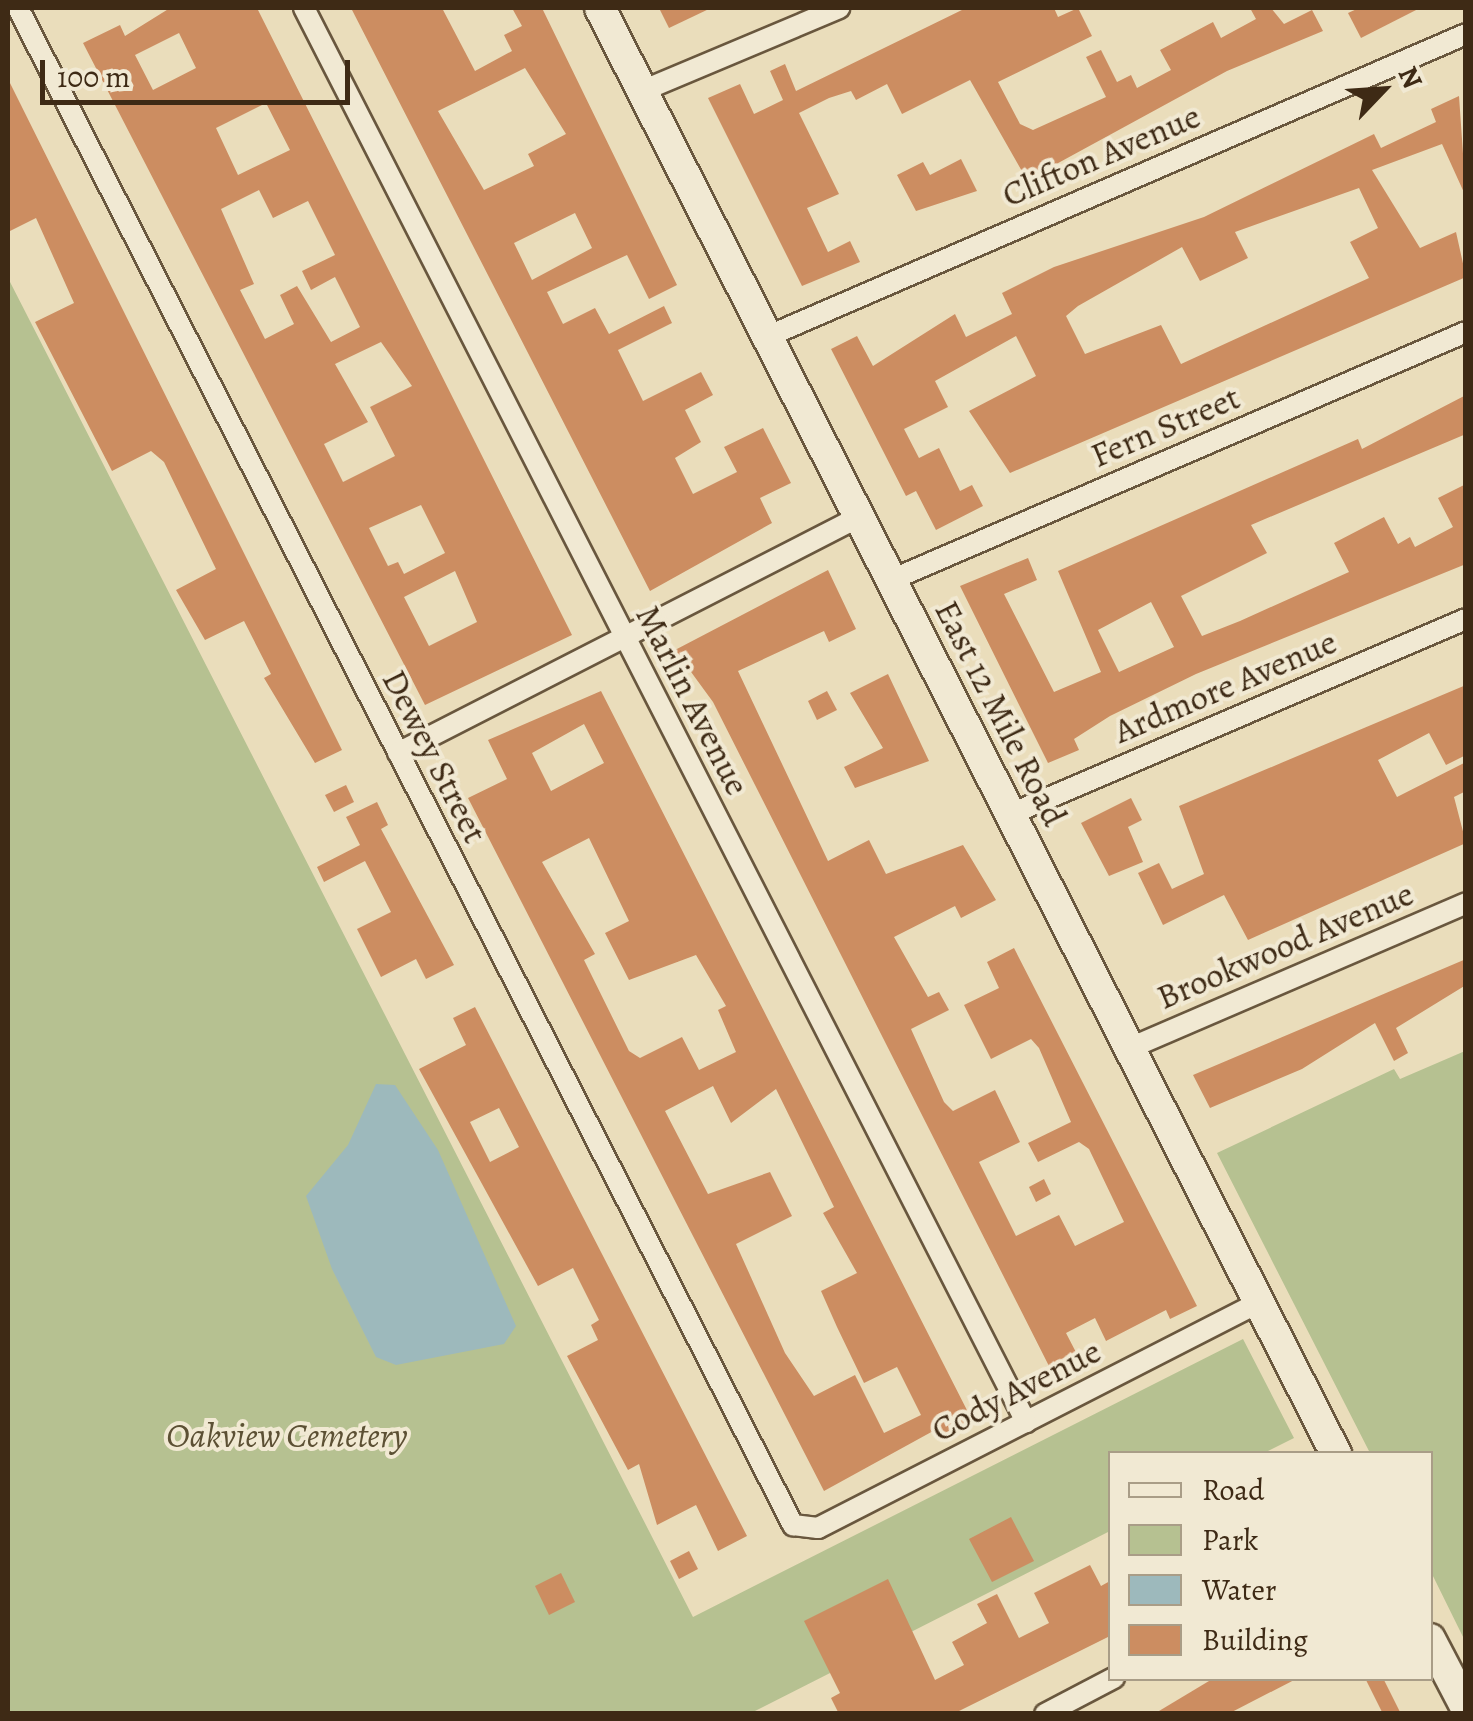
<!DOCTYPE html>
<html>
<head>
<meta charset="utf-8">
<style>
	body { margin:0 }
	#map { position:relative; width:1473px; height:1721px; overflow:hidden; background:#eaddbb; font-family:Alegreya,serif }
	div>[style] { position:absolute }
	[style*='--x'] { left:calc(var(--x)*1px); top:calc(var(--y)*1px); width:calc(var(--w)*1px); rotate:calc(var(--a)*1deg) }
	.green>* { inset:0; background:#b6c191 }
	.water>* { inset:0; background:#9db9bc }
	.building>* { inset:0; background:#cc8d61 }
	.roads { filter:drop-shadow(2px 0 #69573e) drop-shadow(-2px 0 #69573e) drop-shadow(0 2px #69573e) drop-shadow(0 -2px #69573e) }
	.street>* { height:20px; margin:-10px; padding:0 10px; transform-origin:10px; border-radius:10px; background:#f1e9d3 }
	.secondary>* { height:30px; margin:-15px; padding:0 15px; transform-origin:15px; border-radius:15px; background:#f1e9d3 }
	span { translate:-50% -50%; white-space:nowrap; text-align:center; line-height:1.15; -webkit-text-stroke:8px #f1e9d3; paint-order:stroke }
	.street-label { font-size:35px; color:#3e2a15 }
	.park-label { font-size:35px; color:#5c5034; font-style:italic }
	.frame { position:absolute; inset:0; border:10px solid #3e2a15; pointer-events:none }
	.legend { position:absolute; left:1108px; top:1451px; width:325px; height:230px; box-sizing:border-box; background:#f1e9d3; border:2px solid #a99d87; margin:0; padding:12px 18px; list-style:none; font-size:30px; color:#3e2a15 }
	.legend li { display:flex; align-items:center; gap:20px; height:50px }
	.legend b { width:50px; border:2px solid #a99d87 }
	.north { position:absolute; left:1333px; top:40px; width:100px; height:100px; -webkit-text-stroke:8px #f1e9d3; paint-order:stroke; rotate:65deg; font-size:28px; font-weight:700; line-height:40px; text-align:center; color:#3e2a15 }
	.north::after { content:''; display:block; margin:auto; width:35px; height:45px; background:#3e2a15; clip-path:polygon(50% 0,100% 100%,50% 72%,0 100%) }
	.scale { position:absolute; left:40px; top:60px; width:310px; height:45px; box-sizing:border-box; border:5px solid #3e2a15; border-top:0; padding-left:12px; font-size:30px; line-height:35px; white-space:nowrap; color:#3e2a15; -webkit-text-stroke:8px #f1e9d3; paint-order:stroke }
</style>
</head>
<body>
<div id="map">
	<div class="green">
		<i style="clip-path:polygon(8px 278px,693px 1617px,1243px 1339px,1294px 1438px,1264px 1453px,1110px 1454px,1110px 1531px,751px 1713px,8px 1713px)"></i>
		<i style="clip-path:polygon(1465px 1051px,1465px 1641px,1431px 1572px,1430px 1454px,1370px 1453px,1217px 1153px,1394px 1069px,1400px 1079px)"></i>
	</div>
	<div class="water">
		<i style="clip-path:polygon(376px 1084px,395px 1085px,438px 1150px,516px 1326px,504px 1344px,396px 1365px,376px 1357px,332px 1269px,306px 1196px,348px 1145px)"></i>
	</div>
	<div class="building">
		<i style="clip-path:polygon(evenodd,170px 8px,257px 8px,572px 635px,425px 705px,83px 43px,120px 25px,125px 36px,170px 8px,179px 33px,196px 68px,153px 90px,135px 55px,179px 33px,170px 8px,266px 103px,290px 150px,238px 175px,216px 128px,266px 103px,170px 8px,259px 190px,273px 218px,308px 201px,335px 255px,302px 271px,311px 290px,335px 277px,360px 327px,331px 342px,297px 286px,280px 295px,294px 324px,265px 339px,240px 290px,254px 284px,221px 209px,259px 190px,170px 8px,381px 342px,412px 386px,370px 407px,395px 456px,343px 482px,324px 444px,368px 422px,335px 364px,381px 342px,170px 8px,421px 505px,445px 553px,404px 574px,398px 562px,388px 566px,369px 528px,421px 505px,170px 8px,455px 571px,477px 622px,429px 646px,404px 597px,455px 571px)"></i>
		<i style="clip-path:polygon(evenodd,351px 8px,442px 8px,475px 71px,512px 51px,504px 35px,522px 26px,512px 8px,542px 8px,677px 285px,649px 299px,627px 255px,547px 292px,563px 324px,595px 308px,609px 334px,664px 306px,672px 323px,618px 350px,643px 401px,701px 372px,713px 395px,685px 410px,701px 442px,675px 458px,693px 494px,737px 472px,724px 447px,763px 428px,791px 483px,760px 498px,772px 523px,650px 591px,351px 8px,525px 68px,566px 134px,528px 154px,534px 166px,484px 190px,438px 111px,525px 68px,351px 8px,575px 213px,592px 248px,532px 280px,514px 243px,575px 213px)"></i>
		<i style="clip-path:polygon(659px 8px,711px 8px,669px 28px)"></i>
		<i style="clip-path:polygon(966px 8px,1054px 8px,1058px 17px,1078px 8px,1092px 36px,998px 82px,1020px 124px,1033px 130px,1106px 97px,1086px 57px,1101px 50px,1117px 82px,1131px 75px,1137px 88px,1171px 70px,1160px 50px,1213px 22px,1221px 38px,1256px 19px,1250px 8px,1271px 8px,1284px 24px,1312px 10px,1323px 31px,1227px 71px,1027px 180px,970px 80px,902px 114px,887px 84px,856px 100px,851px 91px,829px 98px,799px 113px,839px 194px,807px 208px,828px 252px,850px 241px,860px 262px,802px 286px,708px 98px,740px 84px,754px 114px,783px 100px,770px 71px,785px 64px,796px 91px)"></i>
		<i style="clip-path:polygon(1359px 8px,1420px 8px,1361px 38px,1348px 13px)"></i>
		<i style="clip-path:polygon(8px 79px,342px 750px,315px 763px,264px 678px,271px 674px,244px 621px,205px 640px,176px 590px,216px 569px,164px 462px,151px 451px,112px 471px,35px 322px,74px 303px,36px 218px,8px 232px)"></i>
		<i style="clip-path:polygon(evenodd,1459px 96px,1466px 197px,1442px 144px,1372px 170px,1420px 248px,1456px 232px,1466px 277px,1010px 473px,969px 411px,1036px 376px,1016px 336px,935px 381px,948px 407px,904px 429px,919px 458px,939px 448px,960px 491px,972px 485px,983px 506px,936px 530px,916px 491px,906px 496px,831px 349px,857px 336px,873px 366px,955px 314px,966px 337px,1012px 314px,1002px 293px,1054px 267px,1204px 217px,1374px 134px,1381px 148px,1436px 122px,1431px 109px,1459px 96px,1359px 188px,1378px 228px,1350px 242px,1369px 278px,1181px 364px,1161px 325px,1085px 354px,1066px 316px,1078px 306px,1182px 247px,1200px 281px,1248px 258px,1235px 232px,1359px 188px)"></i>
		<i style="clip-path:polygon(961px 159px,977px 191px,916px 211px,897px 175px,923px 162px,930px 175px)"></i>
		<i style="clip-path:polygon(evenodd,1466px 395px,1466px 434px,1251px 525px,1267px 553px,1181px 596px,1202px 636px,1240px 621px,1349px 572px,1334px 543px,1384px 517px,1398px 544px,1410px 537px,1415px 547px,1453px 527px,1438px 498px,1466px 484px,1466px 564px,1196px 674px,1110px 716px,1074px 739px,1079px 750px,1048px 763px,960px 586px,1028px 558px,1037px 580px,1004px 594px,1054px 692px,1101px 672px,1058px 571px,1358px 439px,1362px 449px,1466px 395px,1151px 602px,1174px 647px,1119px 672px,1098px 630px,1151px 602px)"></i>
		<i style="clip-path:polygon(828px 570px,856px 629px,829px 642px,824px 631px,738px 671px,828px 861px,869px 840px,886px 874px,963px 845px,996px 900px,961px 918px,955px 906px,894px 937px,928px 997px,939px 992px,949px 1010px,911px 1029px,944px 1102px,953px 1111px,995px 1090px,1020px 1142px,979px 1162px,1016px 1236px,1059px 1215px,1075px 1246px,1124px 1222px,1089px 1149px,1079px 1142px,1038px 1162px,1028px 1143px,1071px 1122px,1039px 1048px,1031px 1039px,991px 1059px,964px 1005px,999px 988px,987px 962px,1014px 948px,1197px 1306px,1170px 1319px,1166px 1310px,1106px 1341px,1095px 1318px,1066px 1333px,1080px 1360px,1053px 1374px,713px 702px,675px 650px)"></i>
		<i style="clip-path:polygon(888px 674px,929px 761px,855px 788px,844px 767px,883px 748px,850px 693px)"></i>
		<i style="clip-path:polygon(1466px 685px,1466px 755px,1446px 765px,1429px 733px,1378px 760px,1397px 797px,1466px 762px,1466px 791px,1454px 797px,1466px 843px,1248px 940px,1224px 895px,1163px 925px,1138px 873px,1159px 863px,1172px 889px,1204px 874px,1179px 806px)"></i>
		<i style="clip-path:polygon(evenodd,601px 691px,972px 1420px,938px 1437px,935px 1430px,824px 1491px,468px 798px,507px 779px,488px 740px,601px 691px,584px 724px,604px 763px,551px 791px,532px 753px,584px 724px,601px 691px,589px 838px,629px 921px,605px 933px,629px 980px,696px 955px,726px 1006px,718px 1010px,736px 1052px,699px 1070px,682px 1037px,640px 1058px,629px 1051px,584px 960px,595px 954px,542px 862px,589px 838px,601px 691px,713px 1086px,731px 1123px,776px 1089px,834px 1207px,823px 1213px,857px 1273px,821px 1291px,837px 1327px,864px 1383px,897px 1367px,921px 1415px,884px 1433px,855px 1375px,814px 1396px,785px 1353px,736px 1244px,792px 1216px,770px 1172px,708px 1194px,665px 1111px,713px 1086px)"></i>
		<i style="clip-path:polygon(827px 691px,837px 710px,817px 720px,808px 701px)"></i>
		<i style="clip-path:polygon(346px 785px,354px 802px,334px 812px,325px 795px)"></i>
		<i style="clip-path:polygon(1131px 798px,1142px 820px,1128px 827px,1143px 862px,1109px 876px,1081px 823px)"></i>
		<i style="clip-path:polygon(377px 802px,388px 825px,381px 829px,454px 965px,426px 979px,416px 959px,381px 977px,357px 929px,391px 912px,365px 861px,324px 882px,317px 867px,360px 845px,346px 817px)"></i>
		<i style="clip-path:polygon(1466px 959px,1466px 985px,1396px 1028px,1408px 1053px,1394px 1061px,1375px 1023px,1302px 1069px,1210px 1108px,1193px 1075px)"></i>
		<i style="clip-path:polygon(evenodd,475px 1007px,747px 1536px,718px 1551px,696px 1505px,657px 1525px,639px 1464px,628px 1470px,567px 1356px,598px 1340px,591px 1325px,599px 1320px,573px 1268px,538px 1286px,419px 1069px,466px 1045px,453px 1018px,475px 1007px,499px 1108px,519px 1147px,490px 1162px,470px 1122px,499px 1108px)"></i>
		<i style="clip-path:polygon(1044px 1179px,1051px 1194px,1036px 1202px,1029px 1187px)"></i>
		<i style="clip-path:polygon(1011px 1517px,1034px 1561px,992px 1582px,969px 1539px)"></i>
		<i style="clip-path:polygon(689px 1551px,698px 1569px,679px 1579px,670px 1561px)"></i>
		<i style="clip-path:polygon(1090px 1565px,1101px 1586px,1110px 1581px,1110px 1636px,953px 1714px,839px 1714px,831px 1698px,840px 1693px,804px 1621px,888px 1579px,935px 1680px,964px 1665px,952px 1642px,987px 1623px,977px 1604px,997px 1594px,1019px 1638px,1049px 1623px,1034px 1593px)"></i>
		<i style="clip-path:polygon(561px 1573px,575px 1602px,549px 1615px,535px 1586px)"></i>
		<i style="clip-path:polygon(1214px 1678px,1298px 1678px,1228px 1714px,1154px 1714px)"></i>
		<i style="clip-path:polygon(1365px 1678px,1383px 1678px,1401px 1714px,1383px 1714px)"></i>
	</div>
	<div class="roads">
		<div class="street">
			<i style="--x:18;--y:8;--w:1704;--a:62.94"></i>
			<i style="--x:793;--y:1525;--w:25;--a:7"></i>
			<i style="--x:818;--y:1528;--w:496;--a:-27.1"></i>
			<i style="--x:304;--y:8;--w:1588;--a:62.95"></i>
			<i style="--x:642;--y:91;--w:214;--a:-22.8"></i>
			<i style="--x:764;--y:338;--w:765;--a:-23.41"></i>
			<i style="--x:891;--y:580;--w:626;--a:-23.33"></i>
			<i style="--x:398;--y:753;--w:518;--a:-27.11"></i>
			<i style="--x:1011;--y:814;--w:495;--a:-23.2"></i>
			<i style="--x:1130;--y:1048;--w:366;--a:-23.3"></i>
			<i style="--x:1045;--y:1714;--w:78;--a:-27.6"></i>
		</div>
		<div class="secondary">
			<i style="--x:600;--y:8;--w:1623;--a:63.02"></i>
			<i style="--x:1430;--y:1639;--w:78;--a:62.4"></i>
		</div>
	</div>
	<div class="street-label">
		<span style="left:1101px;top:155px;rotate:-23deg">Clifton Avenue</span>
		<span style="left:1165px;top:426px;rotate:-23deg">Fern Street</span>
		<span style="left:1225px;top:686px;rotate:-23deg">Ardmore Avenue</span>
		<span style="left:693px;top:700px;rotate:63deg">Marlin Avenue</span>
		<span style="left:1001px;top:713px;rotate:63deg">East 12 Mile Road</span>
		<span style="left:435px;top:756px;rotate:63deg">Dewey Street</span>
		<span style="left:1285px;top:945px;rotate:-23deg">Brookwood Avenue</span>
		<span style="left:1016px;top:1390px;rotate:-27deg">Cody Avenue</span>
	</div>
	<div class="park-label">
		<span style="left:287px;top:1435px">Oakview Cemetery</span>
	</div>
	<div class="frame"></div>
	<ul class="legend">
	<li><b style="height:12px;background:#f1e9d3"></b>Road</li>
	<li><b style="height:28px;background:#b6c191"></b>Park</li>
	<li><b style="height:28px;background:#9db9bc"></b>Water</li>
	<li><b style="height:28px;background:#cc8d61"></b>Building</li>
	</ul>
	<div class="north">N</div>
	<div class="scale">100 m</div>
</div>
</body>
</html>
